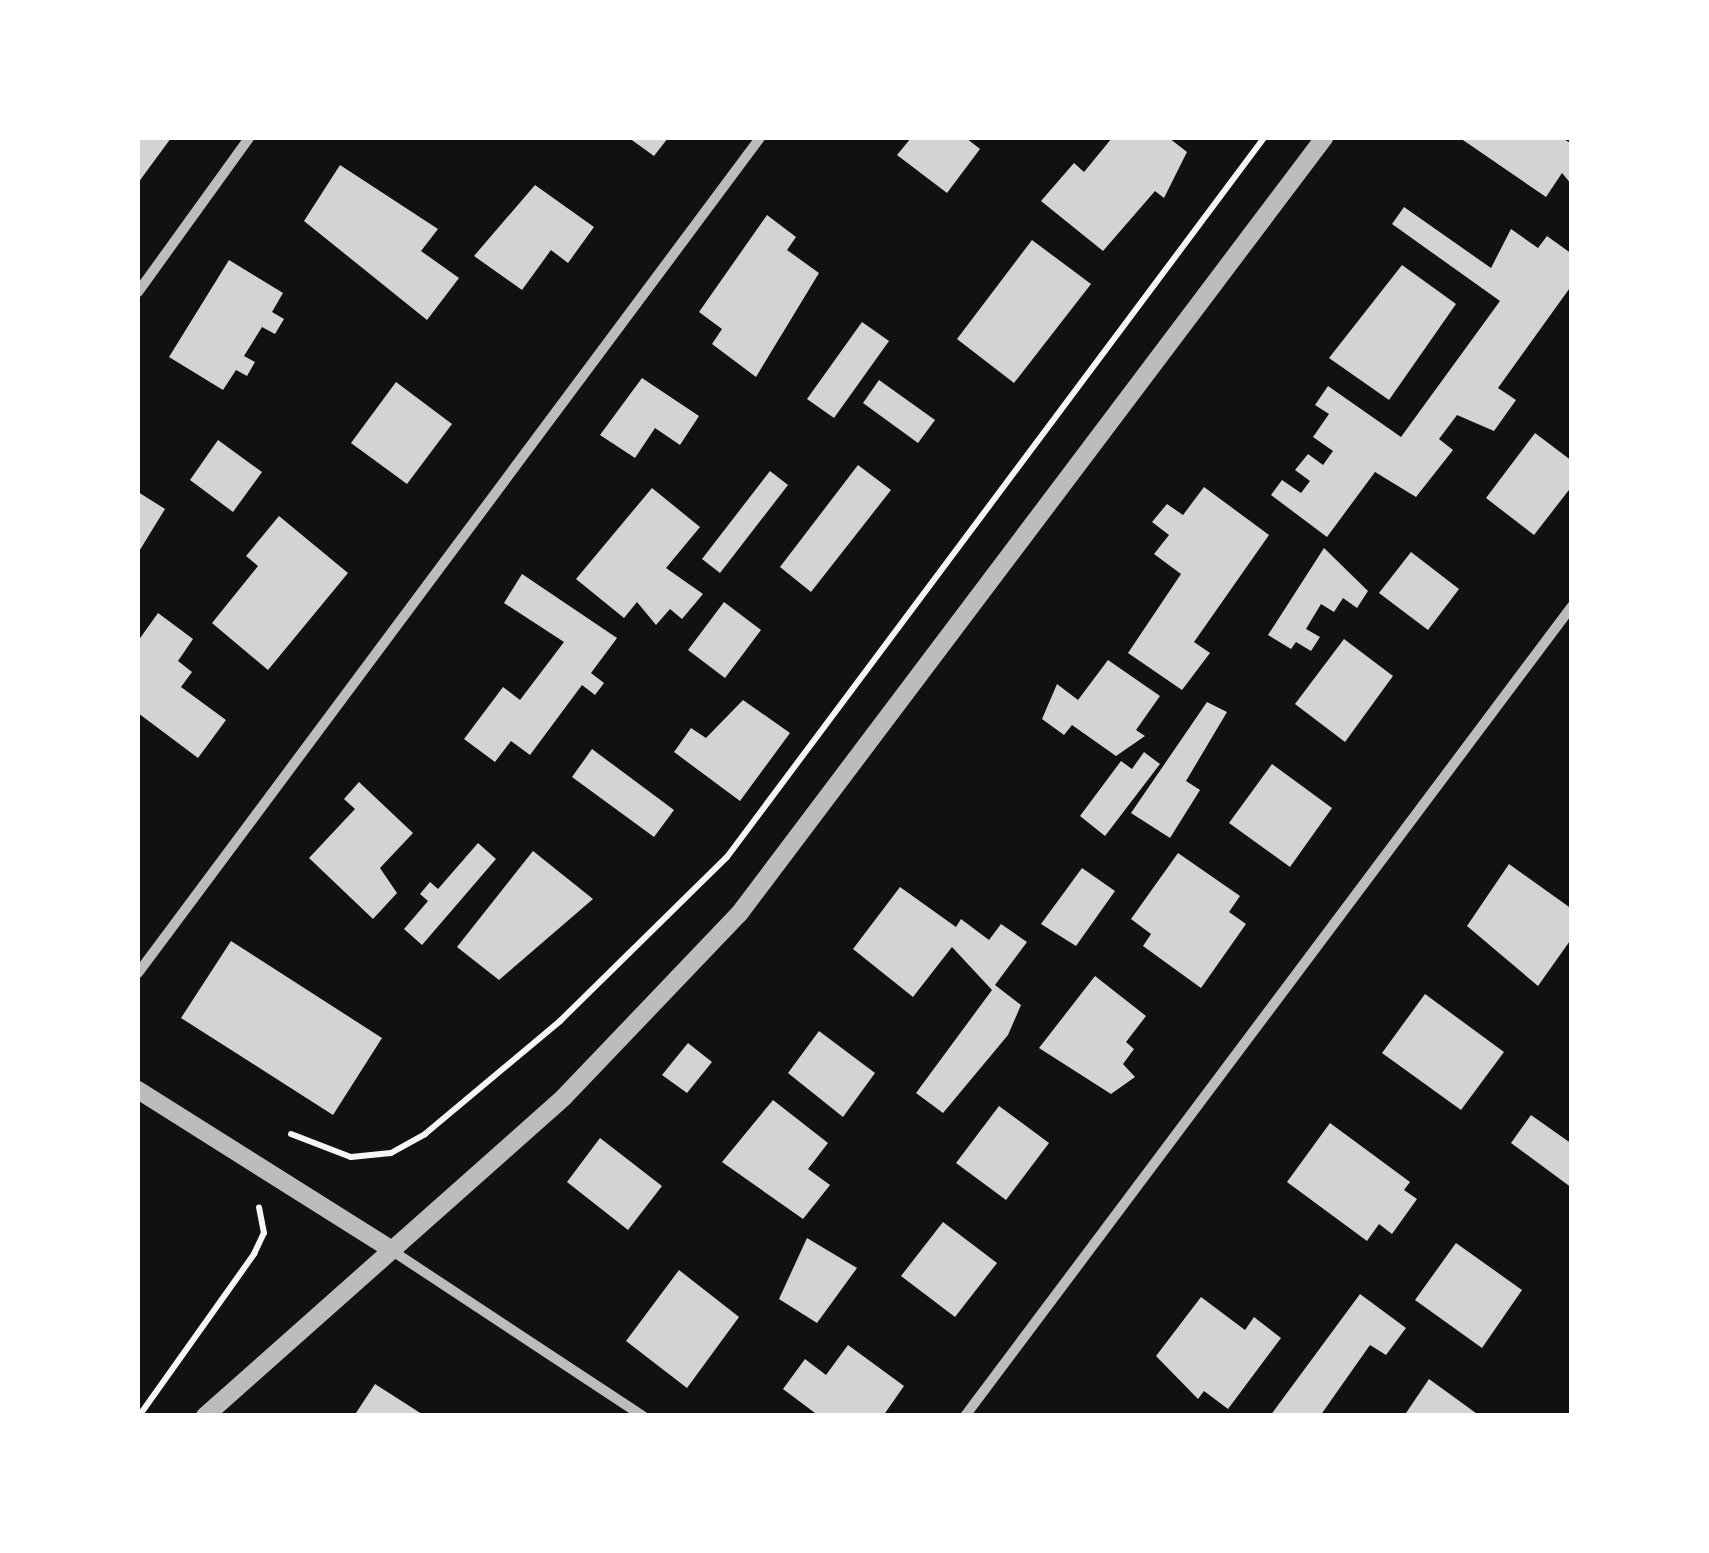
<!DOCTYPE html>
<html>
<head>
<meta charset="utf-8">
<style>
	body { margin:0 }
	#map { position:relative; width:1709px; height:1553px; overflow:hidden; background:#111; font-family:Figtree,sans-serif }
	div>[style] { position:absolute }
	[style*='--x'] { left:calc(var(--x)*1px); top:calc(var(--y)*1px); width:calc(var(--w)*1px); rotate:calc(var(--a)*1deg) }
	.building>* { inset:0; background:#d3d3d3 }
	.path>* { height:6px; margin:-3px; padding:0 3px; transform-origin:3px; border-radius:3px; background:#f5f5f5 }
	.minor>* { height:10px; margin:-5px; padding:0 5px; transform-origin:5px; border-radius:5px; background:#bcbcbc }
	.tertiary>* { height:18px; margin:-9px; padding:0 9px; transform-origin:9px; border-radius:9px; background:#bcbcbc }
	span { translate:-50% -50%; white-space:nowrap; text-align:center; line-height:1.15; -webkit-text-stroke:8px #fff; paint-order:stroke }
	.frame { position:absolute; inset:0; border:140px solid #fff; pointer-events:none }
</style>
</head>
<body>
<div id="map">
	<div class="building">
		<i style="clip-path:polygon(138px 138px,171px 138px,138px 183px)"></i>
		<i style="clip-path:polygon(629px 138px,668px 138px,654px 156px)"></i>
		<i style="clip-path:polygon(966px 138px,980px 149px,947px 193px,897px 155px,911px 138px)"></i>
		<i style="clip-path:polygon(1112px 138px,1169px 138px,1187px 152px,1164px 198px,1155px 191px,1103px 251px,1041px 201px,1074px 163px,1084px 172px)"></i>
		<i style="clip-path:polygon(1460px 138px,1562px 138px,1572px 144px,1572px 185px,1562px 173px,1546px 197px)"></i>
		<i style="clip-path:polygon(340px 165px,438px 229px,421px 251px,459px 278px,427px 320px,304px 221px)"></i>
		<i style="clip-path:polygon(535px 185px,594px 227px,568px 263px,551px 250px,522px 290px,474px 256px)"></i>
		<i style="clip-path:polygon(1404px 207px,1491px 268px,1511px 229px,1538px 248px,1547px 236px,1572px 254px,1572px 285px,1498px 388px,1516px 400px,1494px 431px,1457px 415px,1439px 439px,1453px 450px,1416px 497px,1375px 472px,1327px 537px,1271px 495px,1282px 480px,1301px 493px,1310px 481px,1295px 470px,1308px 454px,1323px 465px,1333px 451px,1313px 437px,1329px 414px,1315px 405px,1328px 386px,1401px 437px,1500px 301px,1392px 224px)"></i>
		<i style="clip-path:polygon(767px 215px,796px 237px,787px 250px,819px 273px,756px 377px,712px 344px,722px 329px,699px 312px)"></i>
		<i style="clip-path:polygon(1032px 240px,1091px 284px,1014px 383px,957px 339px)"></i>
		<i style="clip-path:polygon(229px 260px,283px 293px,272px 312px,284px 319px,275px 334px,262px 327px,244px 356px,255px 362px,247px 376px,236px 370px,223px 390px,169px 357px)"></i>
		<i style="clip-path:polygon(1402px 265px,1456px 304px,1389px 400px,1329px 358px)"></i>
		<i style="clip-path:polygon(862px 322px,889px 341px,834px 418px,807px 399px)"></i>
		<i style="clip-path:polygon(642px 378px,699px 416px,680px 445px,655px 428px,635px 458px,600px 435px)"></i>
		<i style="clip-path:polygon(879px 380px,935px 420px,918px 443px,863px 403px)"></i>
		<i style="clip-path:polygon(396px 382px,452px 424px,407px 484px,351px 443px)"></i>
		<i style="clip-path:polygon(1535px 433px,1572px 461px,1572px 486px,1534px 535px,1486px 498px)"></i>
		<i style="clip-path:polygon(218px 440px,262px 472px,233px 512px,190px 480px)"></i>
		<i style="clip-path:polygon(858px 465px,891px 490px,811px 592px,780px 567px)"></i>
		<i style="clip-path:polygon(770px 471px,788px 485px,720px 573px,702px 559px)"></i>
		<i style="clip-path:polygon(1204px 487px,1269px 535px,1194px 642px,1210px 653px,1182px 690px,1128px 653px,1181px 574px,1154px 554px,1169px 535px,1152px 522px,1167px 504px,1183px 515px)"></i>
		<i style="clip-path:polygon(652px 488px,700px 527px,666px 568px,703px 594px,682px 619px,670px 609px,656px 625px,637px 602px,624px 618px,576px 579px)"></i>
		<i style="clip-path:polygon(138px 492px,165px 509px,138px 553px)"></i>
		<i style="clip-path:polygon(279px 516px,348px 573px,268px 670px,212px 623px,258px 566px,246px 556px)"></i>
		<i style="clip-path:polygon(1324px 548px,1368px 591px,1357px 608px,1343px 598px,1334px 612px,1321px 604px,1306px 629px,1320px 637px,1311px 651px,1296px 642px,1291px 649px,1268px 635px)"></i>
		<i style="clip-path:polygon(1411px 552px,1459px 589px,1428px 630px,1379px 593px)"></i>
		<i style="clip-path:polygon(522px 574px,617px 638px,591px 673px,604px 683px,595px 695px,582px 685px,530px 755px,511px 741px,495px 762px,464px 739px,503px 687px,520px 700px,564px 642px,504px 603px)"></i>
		<i style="clip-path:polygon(724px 602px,761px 630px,725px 678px,688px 650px)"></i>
		<i style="clip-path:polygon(158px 613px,193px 639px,178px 661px,192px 672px,181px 687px,226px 720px,198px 758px,138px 713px,138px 641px)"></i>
		<i style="clip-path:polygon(1344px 639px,1393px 676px,1345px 742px,1295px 704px)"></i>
		<i style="clip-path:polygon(1108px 660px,1160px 696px,1136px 730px,1145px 736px,1116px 756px,1072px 725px,1064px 735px,1042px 719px,1057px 684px,1078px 700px)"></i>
		<i style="clip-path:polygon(743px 700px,790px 733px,740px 801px,674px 752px,691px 728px,706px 738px)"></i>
		<i style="clip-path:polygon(1207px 702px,1227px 712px,1186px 781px,1200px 790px,1170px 838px,1131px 813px)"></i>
		<i style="clip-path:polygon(592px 749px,674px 810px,654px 837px,572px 777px)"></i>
		<i style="clip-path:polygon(1144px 752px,1160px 764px,1105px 836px,1080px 816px,1121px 761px,1132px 769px)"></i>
		<i style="clip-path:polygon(1272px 764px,1332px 808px,1290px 867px,1229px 823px)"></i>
		<i style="clip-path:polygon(359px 782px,413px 833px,380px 868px,397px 893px,373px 919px,309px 858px,355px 809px,344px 799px)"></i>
		<i style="clip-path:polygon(478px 843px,496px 859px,422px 945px,404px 929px,428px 901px,420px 894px,430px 882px,438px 889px)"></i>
		<i style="clip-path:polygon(533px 851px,593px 899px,499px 980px,457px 947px)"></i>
		<i style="clip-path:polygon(1178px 853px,1240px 896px,1229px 912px,1246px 924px,1201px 988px,1143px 946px,1151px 934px,1131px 919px)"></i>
		<i style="clip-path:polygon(1509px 864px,1572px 909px,1572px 938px,1538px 986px,1467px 926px)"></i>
		<i style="clip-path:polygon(1082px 868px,1115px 891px,1076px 946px,1041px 924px)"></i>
		<i style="clip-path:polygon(900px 887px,956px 927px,961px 919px,989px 940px,1001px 924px,1027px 942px,995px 985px,1021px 1005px,1008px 1035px,943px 1113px,916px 1093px,992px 990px,952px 947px,913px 997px,853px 949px)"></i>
		<i style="clip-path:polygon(231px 941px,382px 1038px,333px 1115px,181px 1018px)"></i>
		<i style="clip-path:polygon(1095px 976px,1146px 1016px,1126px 1042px,1134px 1049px,1123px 1064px,1135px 1077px,1111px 1094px,1039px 1048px)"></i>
		<i style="clip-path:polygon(1425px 994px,1504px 1052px,1461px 1110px,1382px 1053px)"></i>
		<i style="clip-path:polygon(819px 1031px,875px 1073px,843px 1117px,788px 1073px)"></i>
		<i style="clip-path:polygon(688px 1043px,712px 1062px,687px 1093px,662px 1075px)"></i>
		<i style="clip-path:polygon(773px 1100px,828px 1143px,808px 1169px,830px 1185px,803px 1219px,722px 1162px)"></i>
		<i style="clip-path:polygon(999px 1106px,1049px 1143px,1006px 1200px,956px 1163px)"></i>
		<i style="clip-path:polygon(1531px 1115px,1572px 1144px,1572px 1188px,1511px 1143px)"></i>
		<i style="clip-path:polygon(1330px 1123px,1410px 1182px,1404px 1190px,1417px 1199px,1392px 1234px,1379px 1224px,1367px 1241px,1287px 1182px)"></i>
		<i style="clip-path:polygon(600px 1138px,662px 1186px,628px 1230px,567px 1182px)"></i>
		<i style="clip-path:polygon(943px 1222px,997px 1263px,955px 1317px,901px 1276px)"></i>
		<i style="clip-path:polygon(807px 1238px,857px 1268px,817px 1323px,779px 1299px)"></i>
		<i style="clip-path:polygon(1456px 1243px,1522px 1290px,1482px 1348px,1415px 1300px)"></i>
		<i style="clip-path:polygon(679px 1270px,739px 1317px,687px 1388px,626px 1341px)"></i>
		<i style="clip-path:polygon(1360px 1294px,1406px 1328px,1386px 1355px,1370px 1345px,1320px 1416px,1270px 1416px)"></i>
		<i style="clip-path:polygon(1201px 1297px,1245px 1330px,1254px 1317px,1281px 1338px,1228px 1409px,1204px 1391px,1198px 1399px,1156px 1356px)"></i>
		<i style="clip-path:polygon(848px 1345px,904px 1386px,883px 1416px,819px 1416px,783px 1389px,805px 1359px,826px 1375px)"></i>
		<i style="clip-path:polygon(1429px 1379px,1480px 1416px,1404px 1416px)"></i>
		<i style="clip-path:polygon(375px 1384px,425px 1416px,354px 1416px)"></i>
	</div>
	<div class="path">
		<i style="--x:291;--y:1134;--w:64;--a:21"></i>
		<i style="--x:351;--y:1157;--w:40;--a:-5.7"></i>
		<i style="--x:391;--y:1153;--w:39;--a:-29"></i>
		<i style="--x:425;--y:1134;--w:176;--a:-39.9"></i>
		<i style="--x:560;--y:1021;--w:234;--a:-44.5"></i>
		<i style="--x:727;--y:857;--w:897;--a:-53.25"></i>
		<i style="--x:139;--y:1416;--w:199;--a:-54.6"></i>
		<i style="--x:254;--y:1254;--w:23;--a:-65"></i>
		<i style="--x:264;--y:1233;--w:26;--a:-101"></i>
	</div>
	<div class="minor">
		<i style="--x:138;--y:292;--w:190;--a:-54.2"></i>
		<i style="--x:138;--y:973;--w:1041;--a:-53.32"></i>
		<i style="--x:391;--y:1250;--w:302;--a:33.4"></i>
		<i style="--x:965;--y:1416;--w:1012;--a:-53.15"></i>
	</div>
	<div class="tertiary">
		<i style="--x:138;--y:1090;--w:293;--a:32.2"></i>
		<i style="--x:205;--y:1416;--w:480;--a:-41.6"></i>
		<i style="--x:564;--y:1097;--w:253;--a:-46.3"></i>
		<i style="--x:739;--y:914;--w:972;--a:-52.99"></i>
	</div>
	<div class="frame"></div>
</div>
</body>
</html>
